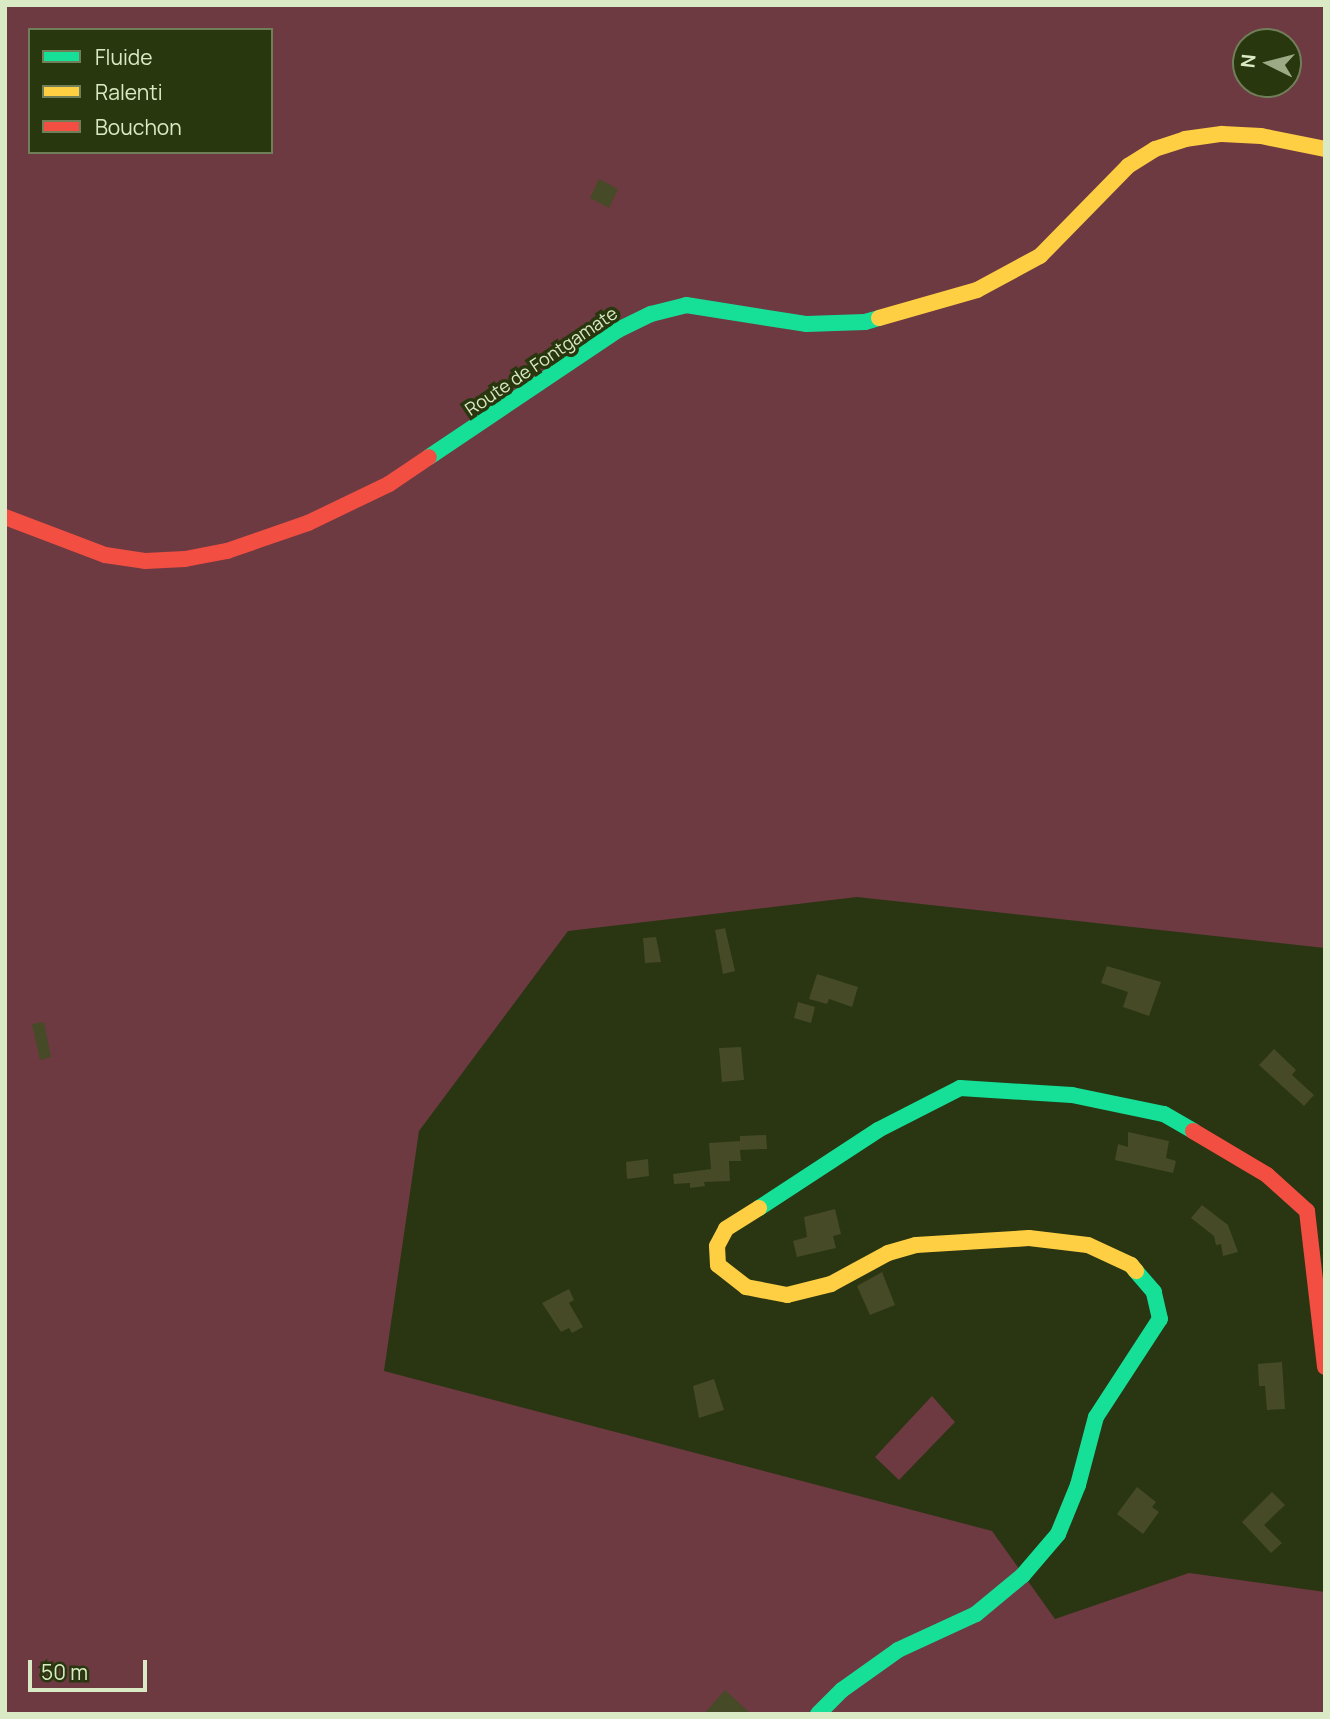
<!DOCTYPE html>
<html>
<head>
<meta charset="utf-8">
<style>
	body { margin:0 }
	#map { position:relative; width:1330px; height:1719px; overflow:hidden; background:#2a3512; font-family:Manrope,sans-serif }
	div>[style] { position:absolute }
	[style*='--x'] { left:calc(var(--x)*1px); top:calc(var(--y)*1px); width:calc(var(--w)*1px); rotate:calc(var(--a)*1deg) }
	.green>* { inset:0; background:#6d3a42 }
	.building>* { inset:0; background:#464a26 }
	.fast>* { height:16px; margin:-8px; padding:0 8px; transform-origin:8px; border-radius:8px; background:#16e098 }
	.slow>* { height:16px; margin:-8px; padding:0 8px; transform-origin:8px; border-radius:8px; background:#ffcf43 }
	.jam>* { height:16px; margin:-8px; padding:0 8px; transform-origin:8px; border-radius:8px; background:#f24e42 }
	span { translate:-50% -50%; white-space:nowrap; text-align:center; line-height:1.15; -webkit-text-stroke:7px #29370e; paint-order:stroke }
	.street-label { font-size:18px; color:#daeac4 }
	.frame { position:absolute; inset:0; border:7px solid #daeac4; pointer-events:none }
	.legend { position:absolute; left:28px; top:28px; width:245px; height:126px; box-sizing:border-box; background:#29370e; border:2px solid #707f57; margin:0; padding:9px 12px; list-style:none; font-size:21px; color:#daeac4 }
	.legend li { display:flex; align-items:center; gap:14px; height:35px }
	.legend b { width:35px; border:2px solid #707f57 }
	.north { position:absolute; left:1232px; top:28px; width:70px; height:70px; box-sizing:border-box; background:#29370e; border:2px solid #707f57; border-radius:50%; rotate:276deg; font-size:19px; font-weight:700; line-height:28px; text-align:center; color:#daeac4 }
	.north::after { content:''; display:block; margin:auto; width:24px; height:32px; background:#9cab86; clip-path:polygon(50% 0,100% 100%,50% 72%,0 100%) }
	.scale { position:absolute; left:28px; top:1660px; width:119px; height:32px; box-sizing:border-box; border:4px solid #daeac4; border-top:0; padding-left:9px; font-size:21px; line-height:24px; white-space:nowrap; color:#daeac4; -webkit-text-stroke:5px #29370e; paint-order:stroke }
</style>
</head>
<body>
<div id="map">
	<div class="green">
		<i style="clip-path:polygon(evenodd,5px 5px,1325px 5px,1325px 948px,857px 897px,568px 931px,419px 1131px,384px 1371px,992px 1531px,1055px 1619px,1189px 1573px,1325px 1592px,1325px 1714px,5px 1714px,5px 5px,30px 30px,271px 30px,271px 152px,30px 152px,30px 30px,5px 5px,1246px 42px,1288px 42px,1288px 84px,1246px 84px,1246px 42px)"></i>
		<i style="clip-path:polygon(932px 1396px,955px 1422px,899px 1480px,875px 1457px)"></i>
	</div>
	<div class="building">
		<i style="clip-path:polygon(599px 179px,618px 189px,609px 208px,590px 198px)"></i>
		<i style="clip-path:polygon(725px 928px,735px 971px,723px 974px,715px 930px)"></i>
		<i style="clip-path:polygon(656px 937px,661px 962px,645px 963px,643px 938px)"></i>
		<i style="clip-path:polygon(1107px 966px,1161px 982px,1149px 1016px,1123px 1007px,1128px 992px,1101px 983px)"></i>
		<i style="clip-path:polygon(817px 974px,858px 987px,852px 1007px,829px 999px,827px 1004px,809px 999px)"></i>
		<i style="clip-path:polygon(798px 1002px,815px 1007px,811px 1023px,794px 1018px)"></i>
		<i style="clip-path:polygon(44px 1022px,51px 1057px,40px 1060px,32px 1024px)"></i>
		<i style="clip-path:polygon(741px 1047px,744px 1080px,722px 1082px,719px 1048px)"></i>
		<i style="clip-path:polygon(1274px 1049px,1296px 1070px,1292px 1075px,1314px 1095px,1304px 1106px,1259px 1065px)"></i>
		<i style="clip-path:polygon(1128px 1132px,1169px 1141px,1166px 1158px,1176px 1161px,1173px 1173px,1115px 1160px,1118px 1144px,1128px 1147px)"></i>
		<i style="clip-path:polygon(766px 1135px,767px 1149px,740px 1150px,741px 1161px,729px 1161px,730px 1181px,704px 1182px,705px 1186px,690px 1188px,690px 1183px,674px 1184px,673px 1174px,711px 1169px,709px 1143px,740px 1141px,740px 1136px)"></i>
		<i style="clip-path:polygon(648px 1159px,649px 1176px,627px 1179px,626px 1162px)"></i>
		<i style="clip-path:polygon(1202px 1205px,1228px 1225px,1238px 1252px,1223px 1256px,1221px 1244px,1216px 1245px,1214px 1236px,1191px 1218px)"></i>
		<i style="clip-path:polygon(835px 1209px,841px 1234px,833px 1236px,836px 1248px,797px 1257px,793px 1241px,807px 1237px,804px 1217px)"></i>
		<i style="clip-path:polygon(882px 1272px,895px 1305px,870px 1315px,857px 1286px)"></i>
		<i style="clip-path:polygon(569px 1289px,574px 1300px,569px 1303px,583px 1327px,572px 1333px,569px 1328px,561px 1332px,542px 1303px)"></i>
		<i style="clip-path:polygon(1282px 1362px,1285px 1409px,1267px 1410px,1265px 1386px,1259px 1386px,1258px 1364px)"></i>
		<i style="clip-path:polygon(714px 1379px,724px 1410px,699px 1418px,693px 1386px)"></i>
		<i style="clip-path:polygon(1137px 1487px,1156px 1502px,1152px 1507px,1159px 1512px,1143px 1534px,1117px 1514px)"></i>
		<i style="clip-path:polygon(1272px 1492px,1285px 1505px,1264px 1525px,1282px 1543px,1271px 1553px,1242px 1522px)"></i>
		<i style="clip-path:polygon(725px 1690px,751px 1714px,704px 1714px)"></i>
	</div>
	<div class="fast">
		<i style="--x:429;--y:457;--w:228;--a:-33.9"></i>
		<i style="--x:618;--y:330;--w:37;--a:-26"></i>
		<i style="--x:651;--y:314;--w:36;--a:-14"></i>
		<i style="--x:686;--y:305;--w:121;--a:9"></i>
		<i style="--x:806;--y:324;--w:59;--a:-1.9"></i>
		<i style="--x:865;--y:322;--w:15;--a:-16"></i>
		<i style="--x:759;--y:1208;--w:142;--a:-33.2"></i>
		<i style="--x:878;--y:1130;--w:92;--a:-27.1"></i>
		<i style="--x:960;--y:1088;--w:112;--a:3.6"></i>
		<i style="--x:1072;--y:1095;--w:94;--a:11.7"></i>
		<i style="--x:1164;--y:1114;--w:34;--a:30"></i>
		<i style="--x:818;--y:1714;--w:34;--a:-45"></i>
		<i style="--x:842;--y:1690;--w:69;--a:-35.5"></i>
		<i style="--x:898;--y:1650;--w:86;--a:-24.8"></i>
		<i style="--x:976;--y:1614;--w:61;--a:-39.7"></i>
		<i style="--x:1023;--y:1575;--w:54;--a:-49.5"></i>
		<i style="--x:1058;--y:1534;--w:53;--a:-67.8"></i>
		<i style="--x:1078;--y:1485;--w:70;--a:-75.2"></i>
		<i style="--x:1096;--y:1417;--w:117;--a:-56.9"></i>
		<i style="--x:1160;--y:1319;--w:28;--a:-103"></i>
		<i style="--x:1154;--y:1292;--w:28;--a:-131"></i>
	</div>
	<div class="slow">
		<i style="--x:879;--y:318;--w:102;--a:-15.9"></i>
		<i style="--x:977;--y:290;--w:72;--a:-28.4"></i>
		<i style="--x:1040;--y:256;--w:126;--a:-45.6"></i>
		<i style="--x:1128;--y:166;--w:32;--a:-32"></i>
		<i style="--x:1155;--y:149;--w:32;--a:-18"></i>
		<i style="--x:1185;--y:139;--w:37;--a:-8"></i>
		<i style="--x:1222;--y:134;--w:39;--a:3"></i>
		<i style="--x:1261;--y:136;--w:65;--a:11.5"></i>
		<i style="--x:759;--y:1208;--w:39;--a:148"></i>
		<i style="--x:726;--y:1229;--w:19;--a:118"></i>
		<i style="--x:717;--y:1246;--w:19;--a:87"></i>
		<i style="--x:718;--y:1265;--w:36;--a:38"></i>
		<i style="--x:746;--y:1287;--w:42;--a:11"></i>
		<i style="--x:787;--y:1295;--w:45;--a:-14"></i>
		<i style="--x:831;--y:1284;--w:65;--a:-28.5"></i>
		<i style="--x:888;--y:1253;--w:29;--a:-16"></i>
		<i style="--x:916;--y:1245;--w:113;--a:-3.5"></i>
		<i style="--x:1029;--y:1238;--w:59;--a:6.8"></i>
		<i style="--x:1088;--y:1245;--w:47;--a:24.9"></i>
		<i style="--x:1131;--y:1265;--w:8;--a:50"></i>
	</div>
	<div class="jam">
		<i style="--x:5;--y:517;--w:107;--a:20.8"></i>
		<i style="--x:105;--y:555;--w:40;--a:8.5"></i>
		<i style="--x:145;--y:561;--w:40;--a:-2.9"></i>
		<i style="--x:185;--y:559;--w:43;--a:-10.8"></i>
		<i style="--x:227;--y:551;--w:86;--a:-19.1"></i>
		<i style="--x:308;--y:523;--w:90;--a:-25.7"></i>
		<i style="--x:389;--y:484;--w:48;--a:-34"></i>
		<i style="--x:1193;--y:1131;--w:86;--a:30.7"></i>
		<i style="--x:1267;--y:1175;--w:54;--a:42"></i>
		<i style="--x:1307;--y:1211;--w:157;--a:83.4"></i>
	</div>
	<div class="street-label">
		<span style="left:541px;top:361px;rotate:-34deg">Route de Fontgamate</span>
	</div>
	<div class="frame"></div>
	<ul class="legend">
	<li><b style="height:9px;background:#16e098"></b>Fluide</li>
	<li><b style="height:9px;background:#ffcf43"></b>Ralenti</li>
	<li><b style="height:9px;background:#f24e42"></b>Bouchon</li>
	</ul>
	<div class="north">N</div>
	<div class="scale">50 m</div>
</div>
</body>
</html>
